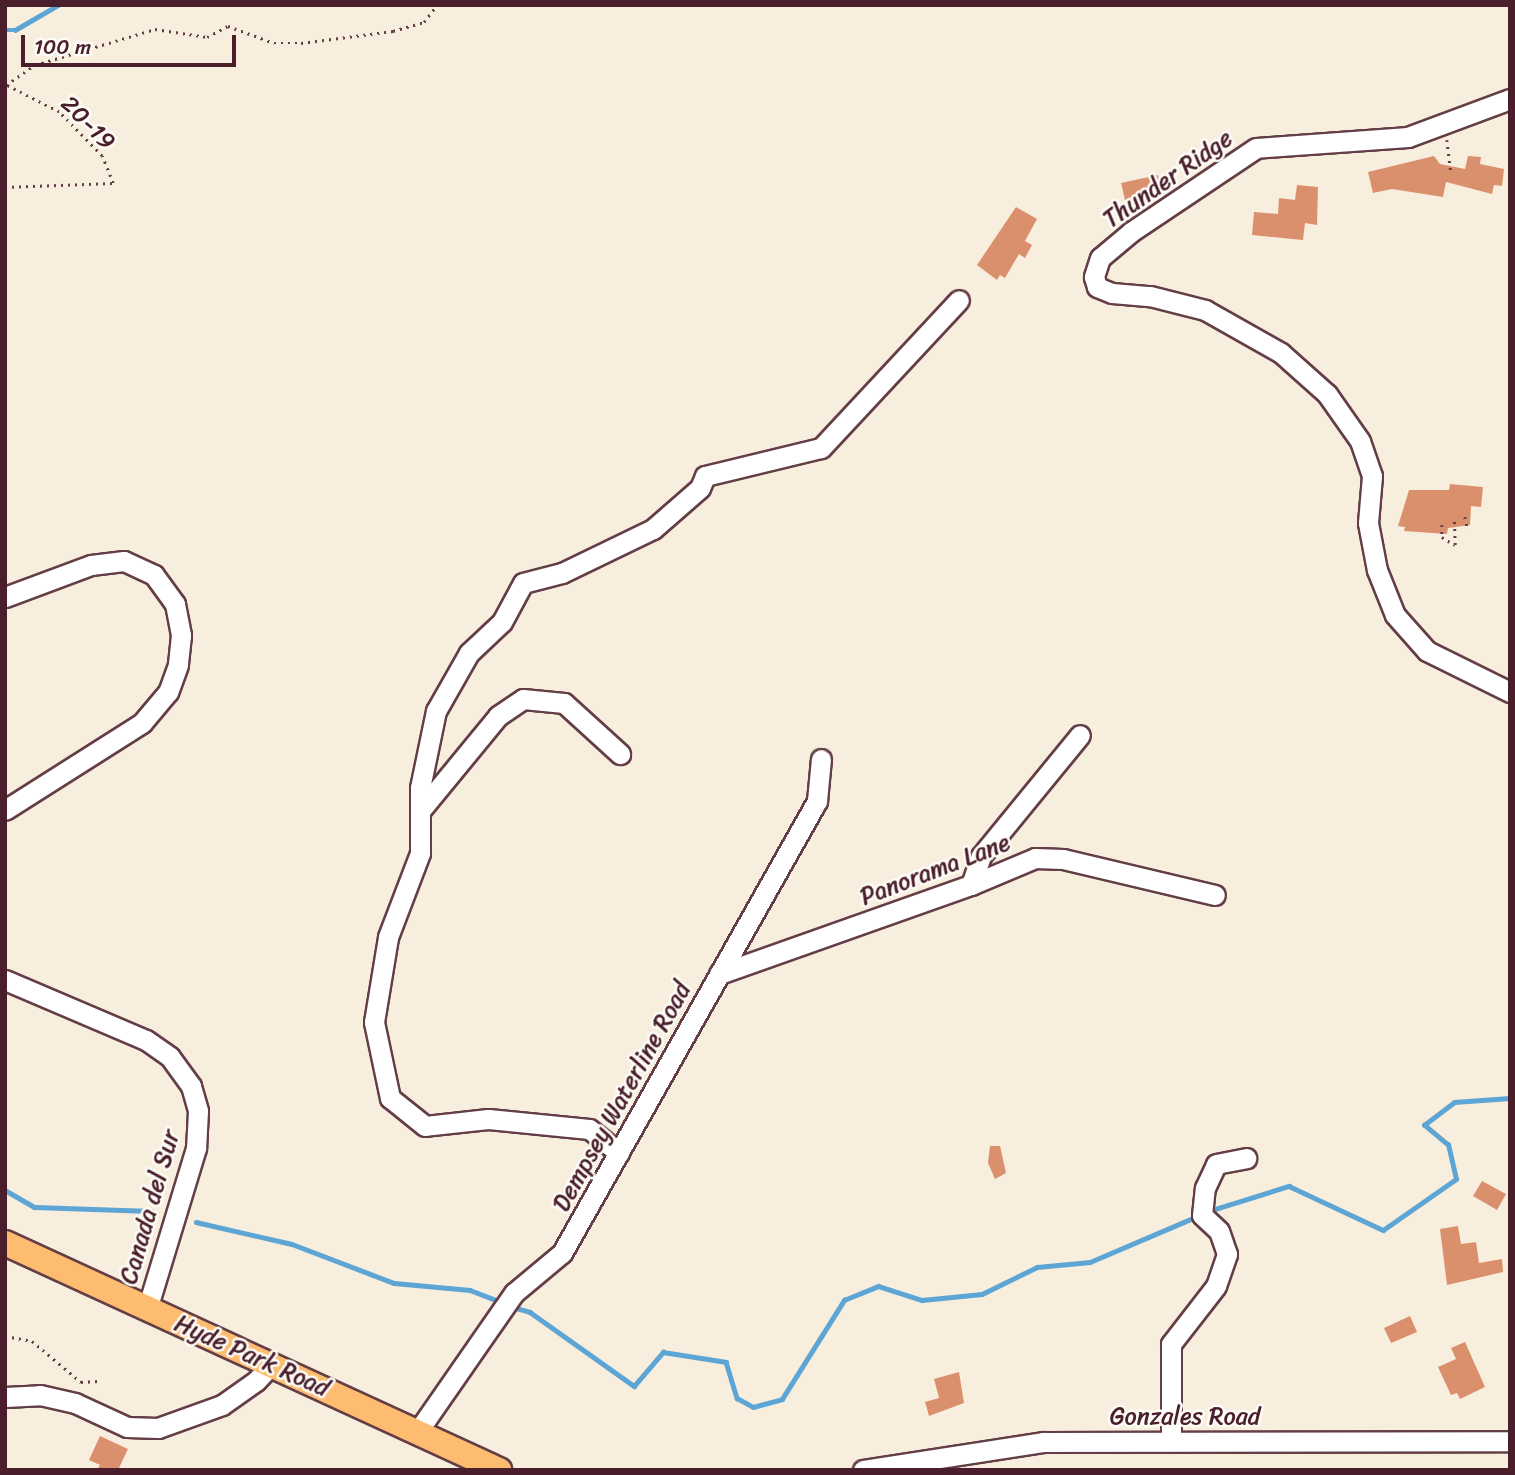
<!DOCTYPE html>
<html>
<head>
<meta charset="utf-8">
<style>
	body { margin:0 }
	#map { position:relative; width:1515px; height:1475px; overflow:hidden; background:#f8eede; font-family:Sriracha,sans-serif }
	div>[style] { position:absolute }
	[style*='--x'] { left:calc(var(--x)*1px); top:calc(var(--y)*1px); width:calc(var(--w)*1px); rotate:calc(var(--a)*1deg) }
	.stream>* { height:4.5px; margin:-2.25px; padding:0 2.25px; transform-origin:2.25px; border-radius:2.25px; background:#5da5d4 }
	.building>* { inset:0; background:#db906d }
	.path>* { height:2.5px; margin-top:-1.25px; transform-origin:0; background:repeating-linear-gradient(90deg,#643e46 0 2px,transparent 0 7px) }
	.roads { filter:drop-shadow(2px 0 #643e46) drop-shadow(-2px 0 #643e46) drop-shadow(0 2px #643e46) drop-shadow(0 -2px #643e46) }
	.minor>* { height:19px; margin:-9.5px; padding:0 9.5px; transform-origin:9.5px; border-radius:9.5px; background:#fff }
	.major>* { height:24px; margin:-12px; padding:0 12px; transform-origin:12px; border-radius:12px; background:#febc70 }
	span { translate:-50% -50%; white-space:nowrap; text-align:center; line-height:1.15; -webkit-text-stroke:5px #fdfcf7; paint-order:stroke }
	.street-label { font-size:24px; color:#4a1f2b }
	.frame { position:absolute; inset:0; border:7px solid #4a1f2b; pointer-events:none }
	.scale { position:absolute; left:21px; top:35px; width:215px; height:32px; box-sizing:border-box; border:4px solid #4a1f2b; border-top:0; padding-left:9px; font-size:21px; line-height:24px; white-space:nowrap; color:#4a1f2b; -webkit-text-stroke:5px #fdfcf7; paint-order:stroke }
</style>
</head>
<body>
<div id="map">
	<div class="stream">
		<i style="--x:5;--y:30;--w:10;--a:0"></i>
		<i style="--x:15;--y:30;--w:50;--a:-30.2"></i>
		<i style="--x:5;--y:1190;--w:34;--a:30"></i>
		<i style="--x:35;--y:1207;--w:116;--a:2"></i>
		<i style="--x:1209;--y:1211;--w:84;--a:-17.4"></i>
		<i style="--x:1289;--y:1186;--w:104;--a:25.1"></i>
		<i style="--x:1383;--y:1230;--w:89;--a:-34.9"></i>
		<i style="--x:1456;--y:1179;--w:35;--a:-103"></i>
		<i style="--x:1448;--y:1145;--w:31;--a:-140"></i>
		<i style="--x:1424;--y:1125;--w:38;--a:-37"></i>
		<i style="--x:1454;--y:1102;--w:56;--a:-4.1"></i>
		<i style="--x:196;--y:1222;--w:98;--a:12.9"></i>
		<i style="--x:292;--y:1244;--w:109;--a:20.9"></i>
		<i style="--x:394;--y:1283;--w:76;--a:5.3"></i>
		<i style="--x:470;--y:1290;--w:34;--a:21"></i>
		<i style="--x:513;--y:1307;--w:18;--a:16"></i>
		<i style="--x:530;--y:1312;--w:128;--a:35.4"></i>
		<i style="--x:634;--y:1386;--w:45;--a:-49.5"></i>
		<i style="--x:663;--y:1352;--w:64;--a:9"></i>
		<i style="--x:726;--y:1362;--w:38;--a:73"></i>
		<i style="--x:737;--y:1398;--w:18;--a:29"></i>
		<i style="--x:753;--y:1407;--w:30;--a:-15"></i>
		<i style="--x:782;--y:1399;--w:117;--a:-57.9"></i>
		<i style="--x:844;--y:1300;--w:37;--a:-22"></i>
		<i style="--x:878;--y:1286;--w:46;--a:17.7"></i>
		<i style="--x:922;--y:1300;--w:60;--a:-5.7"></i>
		<i style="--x:982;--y:1294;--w:61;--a:-26.1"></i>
		<i style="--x:1037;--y:1267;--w:53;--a:-5.4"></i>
		<i style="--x:1090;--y:1262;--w:117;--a:-23.1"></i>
	</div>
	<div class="building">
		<i style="clip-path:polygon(1434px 156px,1440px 164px,1465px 169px,1468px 156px,1481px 157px,1480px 164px,1504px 169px,1502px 186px,1494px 185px,1492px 194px,1446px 182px,1443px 197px,1392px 189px,1373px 193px,1368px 172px)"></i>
		<i style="clip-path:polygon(1158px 175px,1162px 191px,1125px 200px,1121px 183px)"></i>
		<i style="clip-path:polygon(1297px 185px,1318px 187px,1317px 225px,1305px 223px,1303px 240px,1252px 235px,1254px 212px,1278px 214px,1279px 198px,1295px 200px)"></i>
		<i style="clip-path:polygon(1016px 207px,1037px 219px,1025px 241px,1032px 245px,1025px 258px,1019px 254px,1005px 278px,1000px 275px,997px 280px,977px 265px)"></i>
		<i style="clip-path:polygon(1450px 484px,1483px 487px,1481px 507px,1471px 506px,1470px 525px,1448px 528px,1447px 534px,1404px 531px,1405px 527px,1398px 526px,1409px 490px,1449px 490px)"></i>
		<i style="clip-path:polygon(990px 1146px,1000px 1146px,1006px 1173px,995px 1179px,988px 1163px)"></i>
		<i style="clip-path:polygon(1482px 1181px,1506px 1194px,1497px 1210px,1473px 1196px)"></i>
		<i style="clip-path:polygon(1458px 1226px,1461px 1244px,1476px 1242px,1479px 1263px,1502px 1259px,1503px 1272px,1447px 1285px,1440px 1229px)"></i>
		<i style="clip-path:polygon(1410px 1316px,1417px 1332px,1391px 1343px,1384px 1328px)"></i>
		<i style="clip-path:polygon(1465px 1342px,1485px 1387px,1460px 1399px,1457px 1393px,1451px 1395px,1438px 1367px,1456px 1359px,1451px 1348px)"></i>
		<i style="clip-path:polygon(959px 1372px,964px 1403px,929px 1416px,925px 1402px,939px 1398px,934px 1379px)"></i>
		<i style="clip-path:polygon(100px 1436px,128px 1449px,118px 1470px,97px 1470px,100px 1465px,89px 1460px)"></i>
	</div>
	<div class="path">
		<i style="--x:6;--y:85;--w:35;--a:-35"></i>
		<i style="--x:35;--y:65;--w:125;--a:-16.7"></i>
		<i style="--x:155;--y:29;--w:53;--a:8.7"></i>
		<i style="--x:207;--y:37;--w:24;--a:-28"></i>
		<i style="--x:228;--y:26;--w:49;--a:20.3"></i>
		<i style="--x:274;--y:43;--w:27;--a:0"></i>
		<i style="--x:301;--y:43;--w:93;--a:-7.4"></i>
		<i style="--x:393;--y:31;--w:32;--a:-16"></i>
		<i style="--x:424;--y:22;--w:21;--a:-53"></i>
		<i style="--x:1447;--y:140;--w:32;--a:83"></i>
		<i style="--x:5;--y:187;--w:108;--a:-2.1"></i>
		<i style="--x:113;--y:183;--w:29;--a:-112"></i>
		<i style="--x:102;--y:156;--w:62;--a:-134.3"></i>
		<i style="--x:59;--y:112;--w:59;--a:-153"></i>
		<i style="--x:1465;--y:517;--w:14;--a:78"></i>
		<i style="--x:1442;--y:525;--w:12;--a:90"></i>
		<i style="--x:1442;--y:537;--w:15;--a:32"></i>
		<i style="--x:1455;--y:545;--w:25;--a:-92"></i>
		<i style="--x:5;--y:1336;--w:27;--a:10"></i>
		<i style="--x:32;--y:1341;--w:64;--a:39.9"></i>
		<i style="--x:81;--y:1382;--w:18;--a:-3"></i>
	</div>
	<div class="roads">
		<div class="minor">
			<i style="--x:1510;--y:99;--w:109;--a:159.6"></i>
			<i style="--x:1408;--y:137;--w:152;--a:175.9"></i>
			<i style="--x:1256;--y:148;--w:151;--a:146.1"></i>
			<i style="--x:1131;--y:232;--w:40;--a:140"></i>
			<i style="--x:1100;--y:258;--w:20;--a:108"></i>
			<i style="--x:1094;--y:277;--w:10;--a:73"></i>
			<i style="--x:1097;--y:287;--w:16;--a:22"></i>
			<i style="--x:1112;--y:293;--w:38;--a:5"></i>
			<i style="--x:1150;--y:296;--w:57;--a:14.3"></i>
			<i style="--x:1205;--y:310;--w:87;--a:29.5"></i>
			<i style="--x:1281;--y:353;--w:62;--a:41.7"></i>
			<i style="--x:1327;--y:394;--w:57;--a:54.9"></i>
			<i style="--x:1360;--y:441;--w:37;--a:71"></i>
			<i style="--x:1372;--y:476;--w:47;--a:94.9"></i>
			<i style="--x:1368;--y:523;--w:48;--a:79.2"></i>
			<i style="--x:1377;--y:570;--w:48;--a:68.2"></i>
			<i style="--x:1395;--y:615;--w:48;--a:48.4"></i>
			<i style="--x:1427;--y:651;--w:93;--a:26.3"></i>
			<i style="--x:5;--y:597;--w:92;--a:-20.4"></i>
			<i style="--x:91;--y:565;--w:33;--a:-7"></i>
			<i style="--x:124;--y:561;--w:33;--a:25"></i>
			<i style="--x:154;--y:575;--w:36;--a:54"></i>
			<i style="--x:175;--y:604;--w:32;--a:79"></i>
			<i style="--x:181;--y:635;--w:30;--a:96"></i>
			<i style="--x:178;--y:665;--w:29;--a:110"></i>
			<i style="--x:168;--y:692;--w:40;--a:130"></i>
			<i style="--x:142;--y:723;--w:162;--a:147.6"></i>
			<i style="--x:420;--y:811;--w:123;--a:-50.6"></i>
			<i style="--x:498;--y:716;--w:30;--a:-34"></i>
			<i style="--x:523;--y:699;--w:41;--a:5.6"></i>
			<i style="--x:564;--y:703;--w:76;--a:42.3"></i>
			<i style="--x:971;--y:885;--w:31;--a:-71"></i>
			<i style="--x:981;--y:856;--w:156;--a:-50.7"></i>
			<i style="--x:719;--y:974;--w:267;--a:-19.5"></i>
			<i style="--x:971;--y:885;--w:69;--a:-22.9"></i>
			<i style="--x:1035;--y:858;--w:28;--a:2"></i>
			<i style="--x:1063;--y:859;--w:156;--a:13.3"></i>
			<i style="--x:5;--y:980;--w:153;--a:23.1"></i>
			<i style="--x:146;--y:1040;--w:29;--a:35"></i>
			<i style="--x:170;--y:1057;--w:36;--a:54"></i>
			<i style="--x:191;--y:1086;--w:26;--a:74"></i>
			<i style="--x:198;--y:1111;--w:37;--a:93"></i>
			<i style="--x:196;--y:1148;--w:168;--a:106.9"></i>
			<i style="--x:619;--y:1153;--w:38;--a:-141"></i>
			<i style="--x:589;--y:1129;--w:101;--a:-174.3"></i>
			<i style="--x:488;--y:1119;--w:63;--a:173.7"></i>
			<i style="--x:425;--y:1126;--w:45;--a:-141.3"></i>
			<i style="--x:390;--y:1098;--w:78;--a:-101.9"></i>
			<i style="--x:374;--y:1022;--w:86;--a:-80.6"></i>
			<i style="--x:388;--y:937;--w:90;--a:-69.1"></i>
			<i style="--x:420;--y:853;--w:65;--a:-90"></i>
			<i style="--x:420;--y:788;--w:79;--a:-78.3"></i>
			<i style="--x:436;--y:711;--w:67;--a:-60.4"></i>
			<i style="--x:469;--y:653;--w:45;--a:-43.2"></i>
			<i style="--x:502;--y:622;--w:44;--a:-61.7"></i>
			<i style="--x:523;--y:583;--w:40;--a:-14.4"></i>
			<i style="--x:562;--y:573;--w:101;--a:-25.8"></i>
			<i style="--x:653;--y:529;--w:62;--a:-41.1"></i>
			<i style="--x:700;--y:488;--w:13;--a:-67"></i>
			<i style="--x:705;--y:476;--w:119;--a:-13.6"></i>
			<i style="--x:821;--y:448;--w:202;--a:-47"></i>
			<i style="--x:5;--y:1397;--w:35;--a:-3"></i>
			<i style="--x:40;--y:1395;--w:36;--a:13"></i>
			<i style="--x:75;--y:1403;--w:57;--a:24.8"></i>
			<i style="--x:127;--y:1427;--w:31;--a:2"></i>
			<i style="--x:158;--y:1428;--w:68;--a:-19.8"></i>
			<i style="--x:222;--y:1405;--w:42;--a:-35.2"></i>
			<i style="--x:256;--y:1381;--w:22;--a:-47"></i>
			<i style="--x:418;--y:1431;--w:168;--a:-55.2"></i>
			<i style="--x:514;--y:1293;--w:62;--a:-39.8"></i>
			<i style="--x:562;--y:1253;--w:519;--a:-60.57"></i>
			<i style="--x:817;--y:801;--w:42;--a:-84.6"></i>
			<i style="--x:1171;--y:1440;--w:96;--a:-90"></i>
			<i style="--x:1171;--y:1344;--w:73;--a:-52.2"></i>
			<i style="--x:1216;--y:1286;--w:34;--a:-71"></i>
			<i style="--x:1227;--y:1254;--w:24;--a:-109"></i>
			<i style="--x:1219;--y:1231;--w:23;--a:-137"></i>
			<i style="--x:1202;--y:1215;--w:27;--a:-84"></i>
			<i style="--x:1205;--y:1188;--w:26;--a:-65"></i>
			<i style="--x:1216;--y:1164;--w:31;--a:-11"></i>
			<i style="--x:863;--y:1470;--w:182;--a:-8.8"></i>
			<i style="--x:1043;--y:1442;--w:467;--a:-0.1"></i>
		</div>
		<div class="major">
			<i style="--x:5;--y:1243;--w:544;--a:24.68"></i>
		</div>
	</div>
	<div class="street-label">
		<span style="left:88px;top:123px;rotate:45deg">20-19</span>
		<span style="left:1168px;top:179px;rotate:-35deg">Thunder Ridge</span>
		<span style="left:935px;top:870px;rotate:-21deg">Panorama Lane</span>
		<span style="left:622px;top:1097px;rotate:-61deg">Dempsey Waterline Road</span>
		<span style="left:150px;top:1207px;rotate:-74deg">Canada del Sur</span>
		<span style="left:252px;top:1356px;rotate:24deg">Hyde Park Road</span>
		<span style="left:1185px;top:1417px">Gonzales Road</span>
	</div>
	<div class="frame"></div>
	<div class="scale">100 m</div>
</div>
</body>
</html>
